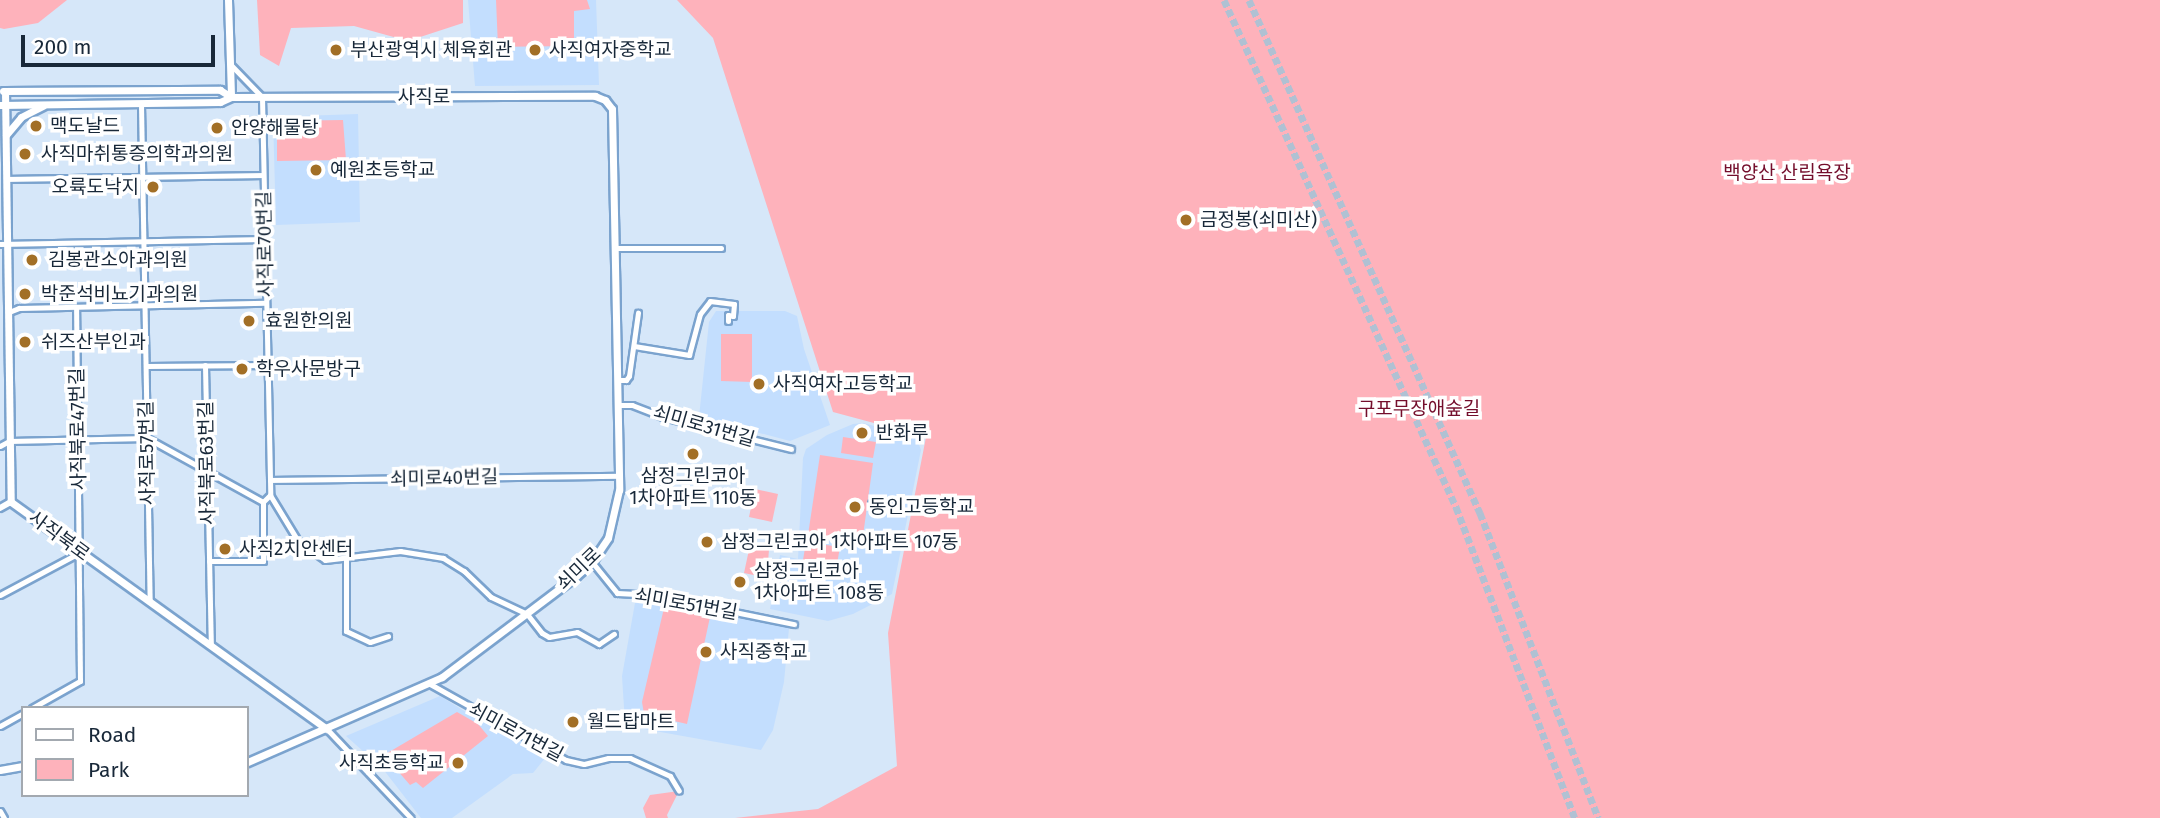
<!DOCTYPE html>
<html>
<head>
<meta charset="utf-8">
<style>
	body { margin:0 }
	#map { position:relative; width:2160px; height:818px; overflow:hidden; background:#d6e7f9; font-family:"Fira Sans","Noto Sans KR",sans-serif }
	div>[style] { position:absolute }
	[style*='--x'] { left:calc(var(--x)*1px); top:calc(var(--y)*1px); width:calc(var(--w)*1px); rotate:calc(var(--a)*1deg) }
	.built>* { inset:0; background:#c3defe }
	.green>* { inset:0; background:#feb2bb }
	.secondary-tunnel>* { height:7px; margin-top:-3.5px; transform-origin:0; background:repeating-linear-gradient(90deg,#b0c1d3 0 7px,transparent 0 10.5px) }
	.roads { filter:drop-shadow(2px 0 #7ba3ce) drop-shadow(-2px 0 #7ba3ce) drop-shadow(0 2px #7ba3ce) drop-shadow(0 -2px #7ba3ce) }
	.pedestrian>* { height:3.5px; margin:-1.75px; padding:0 1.75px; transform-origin:1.75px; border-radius:1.75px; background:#fff }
	.minor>* { height:5px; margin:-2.5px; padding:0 2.5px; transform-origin:2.5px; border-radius:2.5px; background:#fff }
	.tertiary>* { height:6px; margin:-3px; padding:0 3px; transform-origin:3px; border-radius:3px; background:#fff }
	.secondary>* { height:7px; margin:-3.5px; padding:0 3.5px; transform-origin:3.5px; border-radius:3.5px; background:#fff }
	.dots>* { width:19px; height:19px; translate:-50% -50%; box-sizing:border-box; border:4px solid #fff; border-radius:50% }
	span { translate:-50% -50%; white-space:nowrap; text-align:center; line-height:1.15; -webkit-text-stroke:7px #fff; paint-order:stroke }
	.poi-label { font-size:19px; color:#182839 }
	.left { translate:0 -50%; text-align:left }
	.right { translate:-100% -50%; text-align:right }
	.street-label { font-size:19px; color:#182839 }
	.park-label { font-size:19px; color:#740e2c }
	.legend { position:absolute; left:21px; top:706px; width:228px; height:91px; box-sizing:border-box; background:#fff; border:2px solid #a3a9b0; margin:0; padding:9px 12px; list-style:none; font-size:21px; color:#182839 }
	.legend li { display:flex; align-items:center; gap:14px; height:35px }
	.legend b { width:35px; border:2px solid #a3a9b0 }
	.scale { position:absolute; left:21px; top:35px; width:194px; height:32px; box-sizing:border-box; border:4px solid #182839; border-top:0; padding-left:9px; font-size:21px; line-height:24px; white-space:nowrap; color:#182839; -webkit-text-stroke:5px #fff; paint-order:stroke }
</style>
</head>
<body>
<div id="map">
	<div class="built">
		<i style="clip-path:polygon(468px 0,596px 0,599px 85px,475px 86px)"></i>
		<i style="clip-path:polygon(358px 114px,360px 222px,276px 225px,273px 117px)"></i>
		<i style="clip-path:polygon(716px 311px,785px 311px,797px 316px,804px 349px,830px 425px,790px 441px,699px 417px,709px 322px)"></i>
		<i style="clip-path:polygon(863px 423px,916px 437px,921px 450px,892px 594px,853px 614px,828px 621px,770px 609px,780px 555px,798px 559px,803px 458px,806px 449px,827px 435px,853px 424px)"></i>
		<i style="clip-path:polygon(654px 600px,789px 628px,784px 682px,773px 730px,761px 750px,638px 728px,625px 723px,622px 676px,635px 603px)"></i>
		<i style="clip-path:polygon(440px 696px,479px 720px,521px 735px,532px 748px,546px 757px,533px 773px,513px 774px,452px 818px,421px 818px,383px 769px,346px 736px)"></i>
	</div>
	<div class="green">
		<i style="clip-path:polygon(0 0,67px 0,38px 23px,4px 29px,0 28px)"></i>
		<i style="clip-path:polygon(257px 0,463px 0,463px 23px,408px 41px,354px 26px,291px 28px,279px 66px,260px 55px)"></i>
		<i style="clip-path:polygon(496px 0,587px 0,590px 9px,574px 11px,574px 46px,498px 47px)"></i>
		<i style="clip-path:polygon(677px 0,2160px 0,2160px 818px,735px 818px,818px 809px,897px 766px,888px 633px,926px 437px,833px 412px,713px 38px)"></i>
		<i style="clip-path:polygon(343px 120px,346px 160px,277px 161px,277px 121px)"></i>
		<i style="clip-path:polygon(721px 334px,752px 334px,752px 382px,721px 381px)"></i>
		<i style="clip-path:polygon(843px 437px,876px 442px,873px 458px,841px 453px)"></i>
		<i style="clip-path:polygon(820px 455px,873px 463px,862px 543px,808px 535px)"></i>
		<i style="clip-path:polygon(755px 489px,778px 494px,772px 522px,749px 517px)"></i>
		<i style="clip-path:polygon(806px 542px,840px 547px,837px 564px,803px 560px)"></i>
		<i style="clip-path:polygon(750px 545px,769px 549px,767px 578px,744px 573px)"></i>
		<i style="clip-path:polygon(664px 608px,710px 617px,687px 724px,644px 714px,642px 702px)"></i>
		<i style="clip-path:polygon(457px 712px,478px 724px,488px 736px,423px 788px,416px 782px,410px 785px,384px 755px)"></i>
		<i style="clip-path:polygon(679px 791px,667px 815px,668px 818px,646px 818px,643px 808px,650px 795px)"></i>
	</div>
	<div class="secondary-tunnel">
		<i style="--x:1224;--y:0;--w:558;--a:65.41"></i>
		<i style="--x:1456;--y:507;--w:333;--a:69.1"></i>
		<i style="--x:1249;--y:0;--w:563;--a:65.76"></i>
		<i style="--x:1480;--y:513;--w:327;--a:68.8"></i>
	</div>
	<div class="roads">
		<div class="pedestrian">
			<i style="--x:871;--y:507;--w:3;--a:-90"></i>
		</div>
		<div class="minor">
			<i style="--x:230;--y:64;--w:46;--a:45.9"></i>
			<i style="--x:262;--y:97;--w:398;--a:88.8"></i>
			<i style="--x:270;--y:495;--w:10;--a:135"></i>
			<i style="--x:141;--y:104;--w:498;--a:89"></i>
			<i style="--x:6;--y:179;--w:257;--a:-0.9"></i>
			<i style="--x:0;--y:244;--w:265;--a:-1.1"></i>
			<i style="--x:614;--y:248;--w:107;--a:0"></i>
			<i style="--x:9;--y:312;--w:11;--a:-22"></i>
			<i style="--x:19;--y:308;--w:247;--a:-1.2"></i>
			<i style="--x:634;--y:346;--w:56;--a:9.3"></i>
			<i style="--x:689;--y:355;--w:42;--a:-75"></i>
			<i style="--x:700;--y:314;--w:16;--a:-52"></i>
			<i style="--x:710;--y:301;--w:24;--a:7"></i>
			<i style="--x:734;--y:304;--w:12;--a:95"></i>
			<i style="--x:733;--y:316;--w:5;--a:-169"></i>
			<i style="--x:728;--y:315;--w:6;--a:90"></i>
			<i style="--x:205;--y:365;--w:281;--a:88.8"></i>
			<i style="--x:146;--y:366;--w:122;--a:-0.5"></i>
			<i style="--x:617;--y:380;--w:9;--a:0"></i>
			<i style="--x:626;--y:380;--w:5;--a:-53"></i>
			<i style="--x:629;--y:376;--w:64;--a:-81.9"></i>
			<i style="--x:617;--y:405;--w:15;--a:0"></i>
			<i style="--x:632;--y:405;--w:33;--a:21"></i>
			<i style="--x:663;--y:417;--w:132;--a:14"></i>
			<i style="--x:0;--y:446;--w:10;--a:-29"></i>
			<i style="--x:9;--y:441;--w:138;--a:-1.2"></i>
			<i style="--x:147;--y:438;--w:132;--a:28.9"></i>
			<i style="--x:270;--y:480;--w:349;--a:-0.7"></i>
			<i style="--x:270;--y:495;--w:54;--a:58.7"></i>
			<i style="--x:298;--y:541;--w:33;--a:35"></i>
			<i style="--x:325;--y:560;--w:76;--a:-6.8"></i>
			<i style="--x:400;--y:551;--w:44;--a:9.2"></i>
			<i style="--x:443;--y:558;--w:25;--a:32"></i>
			<i style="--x:464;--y:571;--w:37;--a:44"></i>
			<i style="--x:491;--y:597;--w:40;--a:25"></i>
			<i style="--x:527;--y:614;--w:24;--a:52"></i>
			<i style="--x:542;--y:633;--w:8;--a:30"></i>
			<i style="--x:549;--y:637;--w:28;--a:-10"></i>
			<i style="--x:577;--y:632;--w:25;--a:29"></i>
			<i style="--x:599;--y:644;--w:18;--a:-34"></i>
			<i style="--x:346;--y:558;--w:73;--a:90"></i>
			<i style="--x:346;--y:631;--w:26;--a:25"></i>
			<i style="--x:370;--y:642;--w:19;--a:-18"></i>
			<i style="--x:209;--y:561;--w:54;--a:0"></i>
			<i style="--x:263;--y:561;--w:59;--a:-90"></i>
			<i style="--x:592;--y:562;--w:40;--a:51"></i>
			<i style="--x:617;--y:593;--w:34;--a:3"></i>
			<i style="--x:651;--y:595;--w:146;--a:11.5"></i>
			<i style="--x:0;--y:595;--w:92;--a:-28"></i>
			<i style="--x:430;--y:684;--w:156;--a:29.2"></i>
			<i style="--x:566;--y:760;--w:18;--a:13"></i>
			<i style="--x:584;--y:764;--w:25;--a:-14"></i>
			<i style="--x:608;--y:758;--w:22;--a:0"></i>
			<i style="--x:630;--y:758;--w:44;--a:24.2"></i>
			<i style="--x:670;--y:776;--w:17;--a:59"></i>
			<i style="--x:32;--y:708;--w:55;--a:-29.4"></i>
			<i style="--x:80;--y:681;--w:374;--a:-90.6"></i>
			<i style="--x:0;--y:726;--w:26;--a:-29"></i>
			<i style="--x:327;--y:729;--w:122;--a:46.7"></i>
			<i style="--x:0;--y:811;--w:8;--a:60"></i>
		</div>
		<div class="tertiary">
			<i style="--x:0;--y:508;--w:13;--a:-29"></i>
		</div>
		<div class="secondary">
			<i style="--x:228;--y:0;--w:97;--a:88.2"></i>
			<i style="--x:3;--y:91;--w:217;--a:-0.3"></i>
			<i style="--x:220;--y:90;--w:13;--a:32"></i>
			<i style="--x:5;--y:91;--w:411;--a:89.2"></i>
			<i style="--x:11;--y:502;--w:389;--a:35.7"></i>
			<i style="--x:0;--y:105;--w:220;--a:-0.8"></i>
			<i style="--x:220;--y:102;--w:12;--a:-24"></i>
			<i style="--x:231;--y:97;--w:364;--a:-0.2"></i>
			<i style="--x:595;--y:96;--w:11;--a:22"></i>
			<i style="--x:605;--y:100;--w:11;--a:52"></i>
			<i style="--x:612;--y:109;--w:381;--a:88.9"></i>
			<i style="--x:619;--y:490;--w:49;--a:102.9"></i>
			<i style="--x:608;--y:538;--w:29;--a:124"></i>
			<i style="--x:592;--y:562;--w:21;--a:139"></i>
			<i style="--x:576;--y:576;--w:168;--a:143"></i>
			<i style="--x:442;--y:677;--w:213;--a:156.4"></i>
			<i style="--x:6;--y:135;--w:23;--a:-50"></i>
			<i style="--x:21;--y:117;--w:25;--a:-27"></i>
			<i style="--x:0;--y:770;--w:23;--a:-10"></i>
		</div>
	</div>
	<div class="dots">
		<i style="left:336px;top:50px;background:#a26f26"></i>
		<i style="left:535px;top:50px;background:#a26f26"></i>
		<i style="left:36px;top:126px;background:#a26f26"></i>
		<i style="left:217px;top:128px;background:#a26f26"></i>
		<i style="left:25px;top:154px;background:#a26f26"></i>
		<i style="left:316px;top:170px;background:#a26f26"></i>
		<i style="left:153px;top:187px;background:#a26f26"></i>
		<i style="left:1186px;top:220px;background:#a26f26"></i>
		<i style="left:32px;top:260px;background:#a26f26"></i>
		<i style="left:25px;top:294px;background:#a26f26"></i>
		<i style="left:249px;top:321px;background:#a26f26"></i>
		<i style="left:25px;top:342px;background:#a26f26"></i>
		<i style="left:242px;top:369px;background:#a26f26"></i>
		<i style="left:759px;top:384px;background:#a26f26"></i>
		<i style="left:862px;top:433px;background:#a26f26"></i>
		<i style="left:693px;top:454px;background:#a26f26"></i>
		<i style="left:855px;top:507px;background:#a26f26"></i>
		<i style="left:707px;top:542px;background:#a26f26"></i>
		<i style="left:225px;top:549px;background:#a26f26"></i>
		<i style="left:740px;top:582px;background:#a26f26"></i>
		<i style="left:706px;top:652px;background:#a26f26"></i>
		<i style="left:573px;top:722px;background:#a26f26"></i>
		<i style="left:458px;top:763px;background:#a26f26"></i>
	</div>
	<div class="poi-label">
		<span class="left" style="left:350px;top:50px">부산광역시 체육회관</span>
		<span class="left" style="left:549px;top:50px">사직여자중학교</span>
		<span class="left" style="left:50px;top:126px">맥도날드</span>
		<span class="left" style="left:231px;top:128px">안양해물탕</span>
		<span class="left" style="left:41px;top:154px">사직마취통증의학과의원</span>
		<span class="left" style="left:330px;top:170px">예원초등학교</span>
		<span class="right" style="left:139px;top:187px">오륙도낙지</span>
		<span class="left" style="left:1200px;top:220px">금정봉(쇠미산)</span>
		<span class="left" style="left:48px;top:260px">김봉관소아과의원</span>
		<span class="left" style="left:41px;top:294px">박준석비뇨기과의원</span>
		<span class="left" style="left:265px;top:321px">효원한의원</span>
		<span class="left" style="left:41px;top:342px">쉬즈산부인과</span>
		<span class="left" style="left:256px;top:369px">학우사문방구</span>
		<span class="left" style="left:773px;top:384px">사직여자고등학교</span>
		<span class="left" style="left:876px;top:433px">반화루</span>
		<span style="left:693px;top:487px">삼정그린코아<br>1차아파트 110동</span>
		<span class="left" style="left:869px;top:507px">동인고등학교</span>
		<span class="left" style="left:721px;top:542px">삼정그린코아 1차아파트 107동</span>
		<span class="left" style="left:239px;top:549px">사직2치안센터</span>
		<span class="left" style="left:754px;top:582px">삼정그린코아<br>1차아파트 108동</span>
		<span class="left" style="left:720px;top:652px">사직중학교</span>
		<span class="left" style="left:587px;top:722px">월드탑마트</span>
		<span class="right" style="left:444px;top:763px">사직초등학교</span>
	</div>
	<div class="street-label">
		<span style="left:424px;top:97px">사직로</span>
		<span style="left:265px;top:244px;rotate:-91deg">사직로70번길</span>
		<span style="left:704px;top:426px;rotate:16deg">쇠미로31번길</span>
		<span style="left:78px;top:429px;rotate:-91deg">사직북로47번길</span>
		<span style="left:147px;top:453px;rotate:-91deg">사직로57번길</span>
		<span style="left:207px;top:463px;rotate:-91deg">사직북로63번길</span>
		<span style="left:444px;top:478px;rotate:-1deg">쇠미로40번길</span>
		<span style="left:59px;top:536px;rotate:36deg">사직북로</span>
		<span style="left:579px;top:569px;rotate:-44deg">쇠미로</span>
		<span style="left:686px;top:604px;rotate:10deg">쇠미로51번길</span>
		<span style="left:516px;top:732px;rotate:28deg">쇠미로71번길</span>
	</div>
	<div class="park-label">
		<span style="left:1787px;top:173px">백양산 산림욕장</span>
		<span style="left:1419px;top:409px">구포무장애숲길</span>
	</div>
	<ul class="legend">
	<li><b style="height:9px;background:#fff"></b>Road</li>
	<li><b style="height:19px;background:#feb2bb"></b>Park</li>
	</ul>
	<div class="scale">200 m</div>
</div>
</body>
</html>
